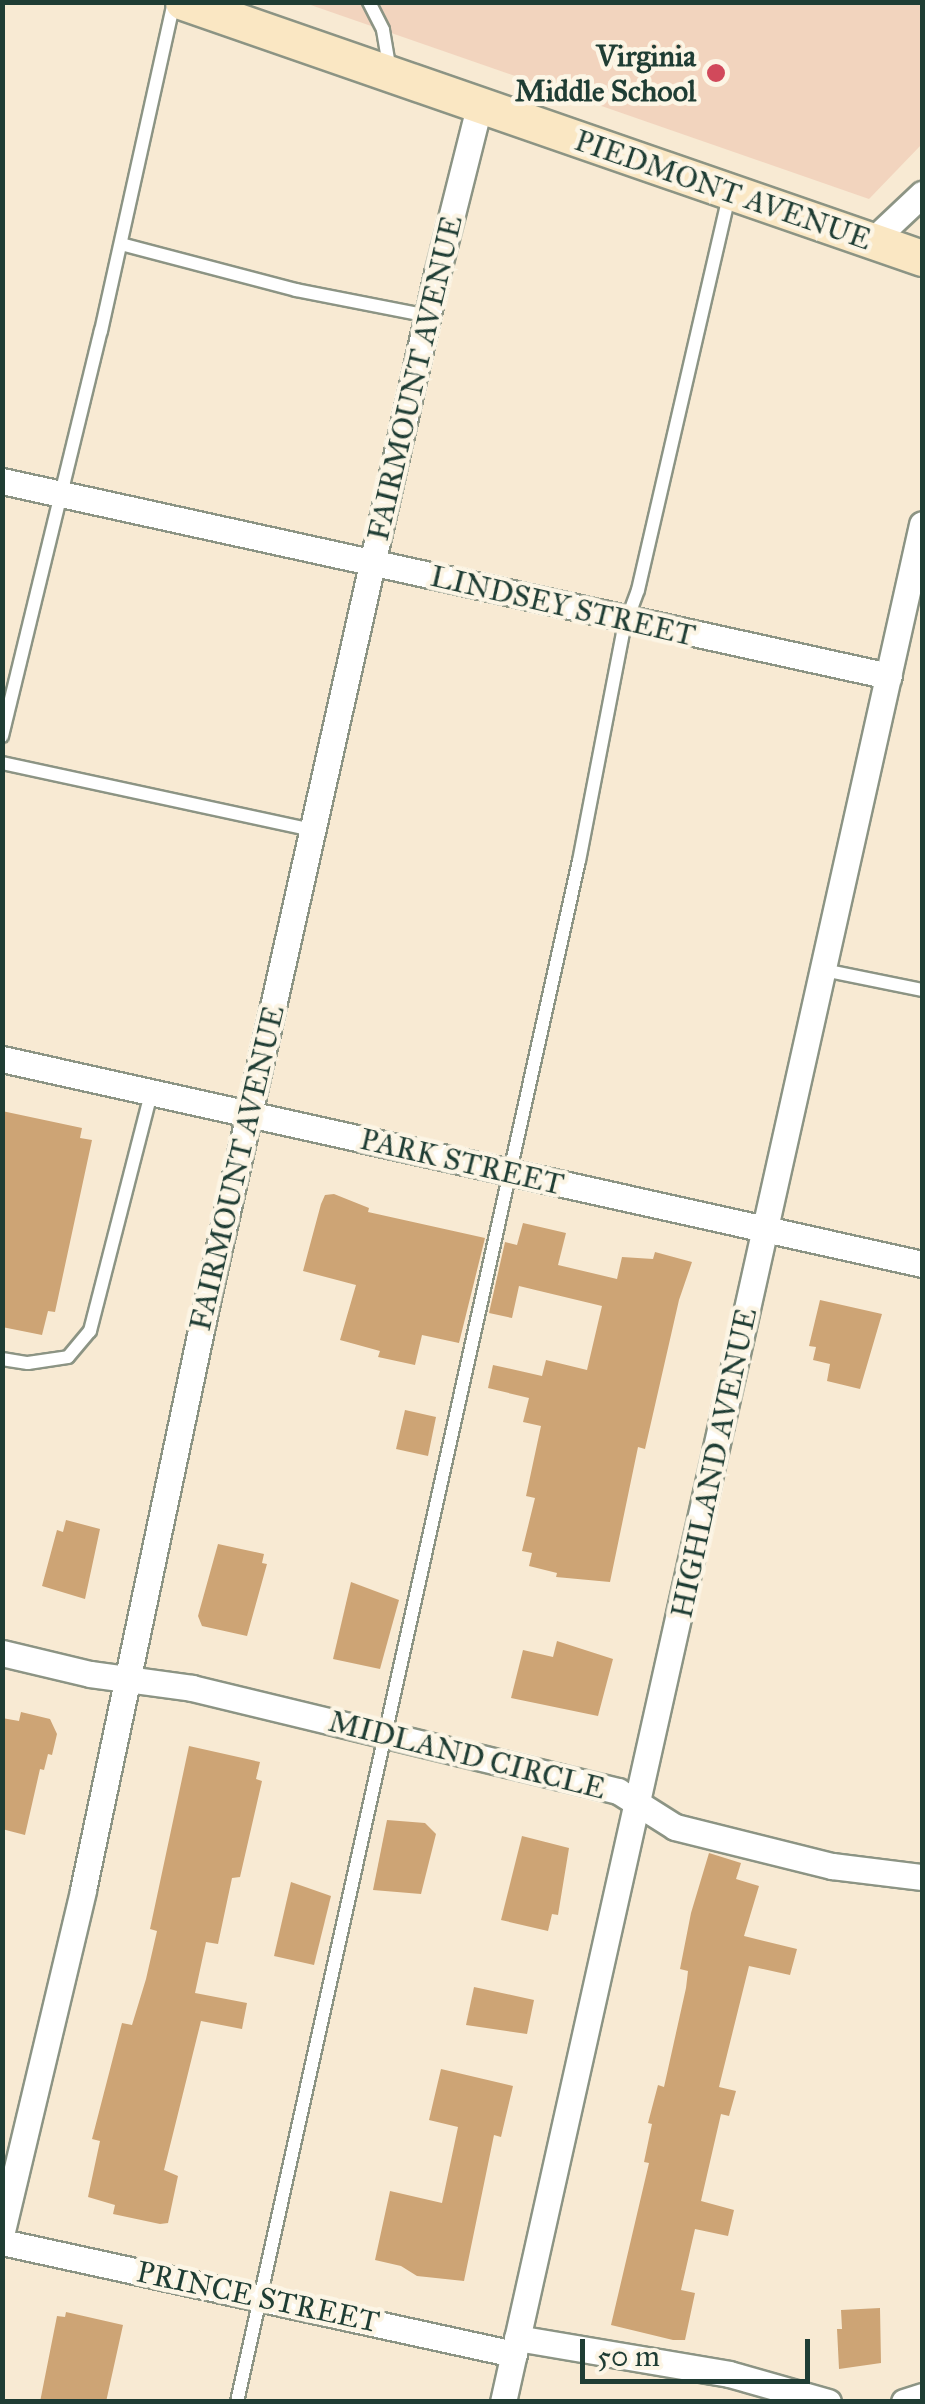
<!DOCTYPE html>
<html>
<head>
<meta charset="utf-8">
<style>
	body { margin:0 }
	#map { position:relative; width:925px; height:2404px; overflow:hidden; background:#f8ead3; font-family:"IM FELL Great Primer",serif }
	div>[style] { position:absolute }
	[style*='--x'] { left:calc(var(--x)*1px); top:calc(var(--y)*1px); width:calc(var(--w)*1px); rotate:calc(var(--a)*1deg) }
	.built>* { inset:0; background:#f2d4be }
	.building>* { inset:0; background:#cda475 }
	.roads { filter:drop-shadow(2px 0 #8c9484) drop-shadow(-2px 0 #8c9484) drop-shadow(0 2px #8c9484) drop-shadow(0 -2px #8c9484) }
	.lane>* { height:12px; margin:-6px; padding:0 6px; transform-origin:6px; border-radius:6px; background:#fff }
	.street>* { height:25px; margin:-12.5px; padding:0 12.5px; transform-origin:12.5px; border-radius:12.5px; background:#fff }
	.secondary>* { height:35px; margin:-17.5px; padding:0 17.5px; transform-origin:17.5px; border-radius:17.5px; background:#fae7c3 }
	.dots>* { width:28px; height:28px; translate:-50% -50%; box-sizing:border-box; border:5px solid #fcf5e5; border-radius:50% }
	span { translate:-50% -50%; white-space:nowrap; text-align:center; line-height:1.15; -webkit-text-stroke:9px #fcf5e5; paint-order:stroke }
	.poi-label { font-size:30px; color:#1f3d34; font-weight:700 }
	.right { translate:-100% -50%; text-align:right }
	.street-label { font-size:30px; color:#1f3d34 }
	.frame { position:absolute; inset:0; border:5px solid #1f3d34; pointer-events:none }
	.scale { position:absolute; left:580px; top:2339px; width:230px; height:45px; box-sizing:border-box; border:5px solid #1f3d34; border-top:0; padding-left:12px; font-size:30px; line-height:35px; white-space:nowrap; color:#1f3d34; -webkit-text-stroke:8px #fcf5e5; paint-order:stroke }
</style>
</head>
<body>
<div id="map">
	<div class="built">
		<i style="clip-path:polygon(305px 3px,922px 3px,922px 144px,869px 199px)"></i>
	</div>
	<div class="building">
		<i style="clip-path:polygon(2px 1111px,82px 1128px,80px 1138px,92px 1140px,55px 1312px,48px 1311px,42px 1335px,2px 1327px)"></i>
		<i style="clip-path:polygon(334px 1194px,369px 1208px,368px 1212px,485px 1238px,459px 1343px,422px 1335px,415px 1365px,378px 1357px,380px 1351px,340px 1340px,356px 1285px,303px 1271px,321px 1204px,325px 1195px)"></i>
		<i style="clip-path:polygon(523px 1223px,566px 1233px,558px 1265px,617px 1279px,622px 1257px,653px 1259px,655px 1252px,692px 1262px,679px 1300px,645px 1449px,638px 1447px,610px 1582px,556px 1577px,557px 1573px,529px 1566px,532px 1553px,522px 1551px,535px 1498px,526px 1496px,541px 1426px,523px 1422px,529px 1398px,488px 1388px,493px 1365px,542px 1376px,546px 1360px,587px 1370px,602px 1306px,519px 1286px,512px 1318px,489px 1313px,505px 1242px,517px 1245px)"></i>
		<i style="clip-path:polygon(820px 1300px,882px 1314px,860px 1389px,827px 1381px,830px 1364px,813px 1360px,816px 1347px,809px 1346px)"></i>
		<i style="clip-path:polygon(405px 1410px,436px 1417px,428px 1456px,396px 1449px)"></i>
		<i style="clip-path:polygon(66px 1520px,100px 1529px,85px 1599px,42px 1586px,57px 1530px,63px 1532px)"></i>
		<i style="clip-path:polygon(218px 1544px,264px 1554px,262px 1563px,267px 1564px,247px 1636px,202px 1626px,198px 1616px)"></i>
		<i style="clip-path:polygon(351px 1582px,399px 1600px,380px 1669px,333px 1659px)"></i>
		<i style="clip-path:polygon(557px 1641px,613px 1659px,598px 1716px,511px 1698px,523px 1650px,553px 1657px)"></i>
		<i style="clip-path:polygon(21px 1712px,50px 1719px,57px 1734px,52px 1755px,48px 1754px,44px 1770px,40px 1769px,25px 1835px,2px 1829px,2px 1718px,19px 1721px)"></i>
		<i style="clip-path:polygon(189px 1746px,260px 1762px,256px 1779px,262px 1781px,240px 1877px,232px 1878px,218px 1944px,206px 1942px,195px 1993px,247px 2003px,242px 2029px,201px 2021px,164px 2170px,178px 2176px,168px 2223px,160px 2224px,113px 2214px,115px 2205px,88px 2197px,100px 2141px,92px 2139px,122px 2023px,132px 2025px,146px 1979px,157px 1931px,150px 1929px)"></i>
		<i style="clip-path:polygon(387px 1820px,425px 1823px,436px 1834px,421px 1894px,373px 1890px)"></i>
		<i style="clip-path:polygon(522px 1836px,569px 1848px,558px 1915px,552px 1914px,548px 1931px,501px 1920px)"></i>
		<i style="clip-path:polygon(709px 1853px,741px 1863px,736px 1879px,759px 1886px,744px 1936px,797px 1949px,790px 1975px,749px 1966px,719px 2087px,736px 2091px,729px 2116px,721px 2114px,701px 2201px,734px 2210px,728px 2236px,695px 2229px,681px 2290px,695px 2293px,685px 2340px,673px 2340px,611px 2325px,649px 2163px,644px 2162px,652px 2124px,648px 2123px,658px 2085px,664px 2087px,686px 1988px,688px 1971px,680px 1969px,691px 1913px)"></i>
		<i style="clip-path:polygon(291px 1882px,331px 1896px,314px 1965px,274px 1956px)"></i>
		<i style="clip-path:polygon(474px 1987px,534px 2000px,527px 2034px,466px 2025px)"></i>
		<i style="clip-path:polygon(441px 2069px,513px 2086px,501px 2137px,494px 2135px,464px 2281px,417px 2276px,401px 2266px,375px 2260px,390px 2191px,442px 2203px,458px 2127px,429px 2120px)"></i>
		<i style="clip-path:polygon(880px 2308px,881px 2363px,839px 2369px,837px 2329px,842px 2329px,841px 2310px)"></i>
		<i style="clip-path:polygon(66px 2312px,123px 2325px,106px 2402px,40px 2402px,57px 2316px,65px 2317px)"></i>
	</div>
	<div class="roads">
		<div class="lane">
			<i style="--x:369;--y:2;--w:31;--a:63"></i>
			<i style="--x:383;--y:30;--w:42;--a:80.3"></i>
			<i style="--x:121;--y:244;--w:181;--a:14.7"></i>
			<i style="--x:296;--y:290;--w:135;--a:11.1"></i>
			<i style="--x:2;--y:736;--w:417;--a:-76.3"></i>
			<i style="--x:101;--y:331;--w:337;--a:-77.5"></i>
			<i style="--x:2;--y:763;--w:318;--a:12.2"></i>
			<i style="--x:824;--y:970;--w:100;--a:11.5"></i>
			<i style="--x:2;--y:1359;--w:26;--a:9"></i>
			<i style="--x:28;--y:1363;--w:40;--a:-8.5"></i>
			<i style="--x:68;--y:1357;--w:34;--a:-50"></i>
			<i style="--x:90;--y:1331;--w:246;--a:-75.6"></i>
			<i style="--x:237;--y:2402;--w:1578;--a:-77.49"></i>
			<i style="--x:579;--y:861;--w:237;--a:-79.1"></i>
			<i style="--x:624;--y:628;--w:40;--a:-69.8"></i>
			<i style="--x:638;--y:590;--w:405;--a:-77"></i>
		</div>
		<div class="street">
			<i style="--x:872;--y:241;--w:69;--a:-43.2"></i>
			<i style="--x:2;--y:481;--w:908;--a:12.4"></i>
			<i style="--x:2;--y:1059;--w:943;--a:12.56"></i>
			<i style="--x:2;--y:1653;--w:90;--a:13.4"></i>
			<i style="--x:90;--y:1674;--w:103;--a:7.8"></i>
			<i style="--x:192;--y:1688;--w:438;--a:13.6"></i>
			<i style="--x:618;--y:1791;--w:67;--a:32.3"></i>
			<i style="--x:675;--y:1827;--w:162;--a:14"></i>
			<i style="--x:832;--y:1866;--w:91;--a:7"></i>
			<i style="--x:2;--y:2231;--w:350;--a:-76.6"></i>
			<i style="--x:83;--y:1890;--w:611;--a:-78.1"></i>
			<i style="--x:209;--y:1292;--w:1043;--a:-77.38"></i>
			<i style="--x:437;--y:274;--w:172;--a:-75.9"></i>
			<i style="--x:2;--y:2242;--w:524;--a:12.34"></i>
			<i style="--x:517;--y:2338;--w:215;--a:9.6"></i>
			<i style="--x:729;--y:2374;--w:103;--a:15.8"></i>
			<i style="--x:503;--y:2402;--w:1924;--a:-77.42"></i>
			<i style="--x:904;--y:2402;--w:19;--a:-18"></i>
		</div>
		<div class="secondary">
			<i style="--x:183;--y:2;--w:782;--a:19.11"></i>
		</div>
	</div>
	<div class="dots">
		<i style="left:716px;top:73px;background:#d1495b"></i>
	</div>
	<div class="poi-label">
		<span class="right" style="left:696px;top:73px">Virginia<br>Middle School</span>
	</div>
	<div class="street-label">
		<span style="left:723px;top:190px;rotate:19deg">PIEDMONT AVENUE</span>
		<span style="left:415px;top:378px;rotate:-77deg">FAIRMOUNT AVENUE</span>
		<span style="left:563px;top:606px;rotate:13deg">LINDSEY STREET</span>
		<span style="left:462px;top:1162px;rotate:13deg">PARK STREET</span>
		<span style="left:237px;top:1168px;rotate:-77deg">FAIRMOUNT AVENUE</span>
		<span style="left:714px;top:1463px;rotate:-78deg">HIGHLAND AVENUE</span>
		<span style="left:467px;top:1755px;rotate:14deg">MIDLAND CIRCLE</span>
		<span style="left:258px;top:2297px;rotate:12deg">PRINCE STREET</span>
	</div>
	<div class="frame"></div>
	<div class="scale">50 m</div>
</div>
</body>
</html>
